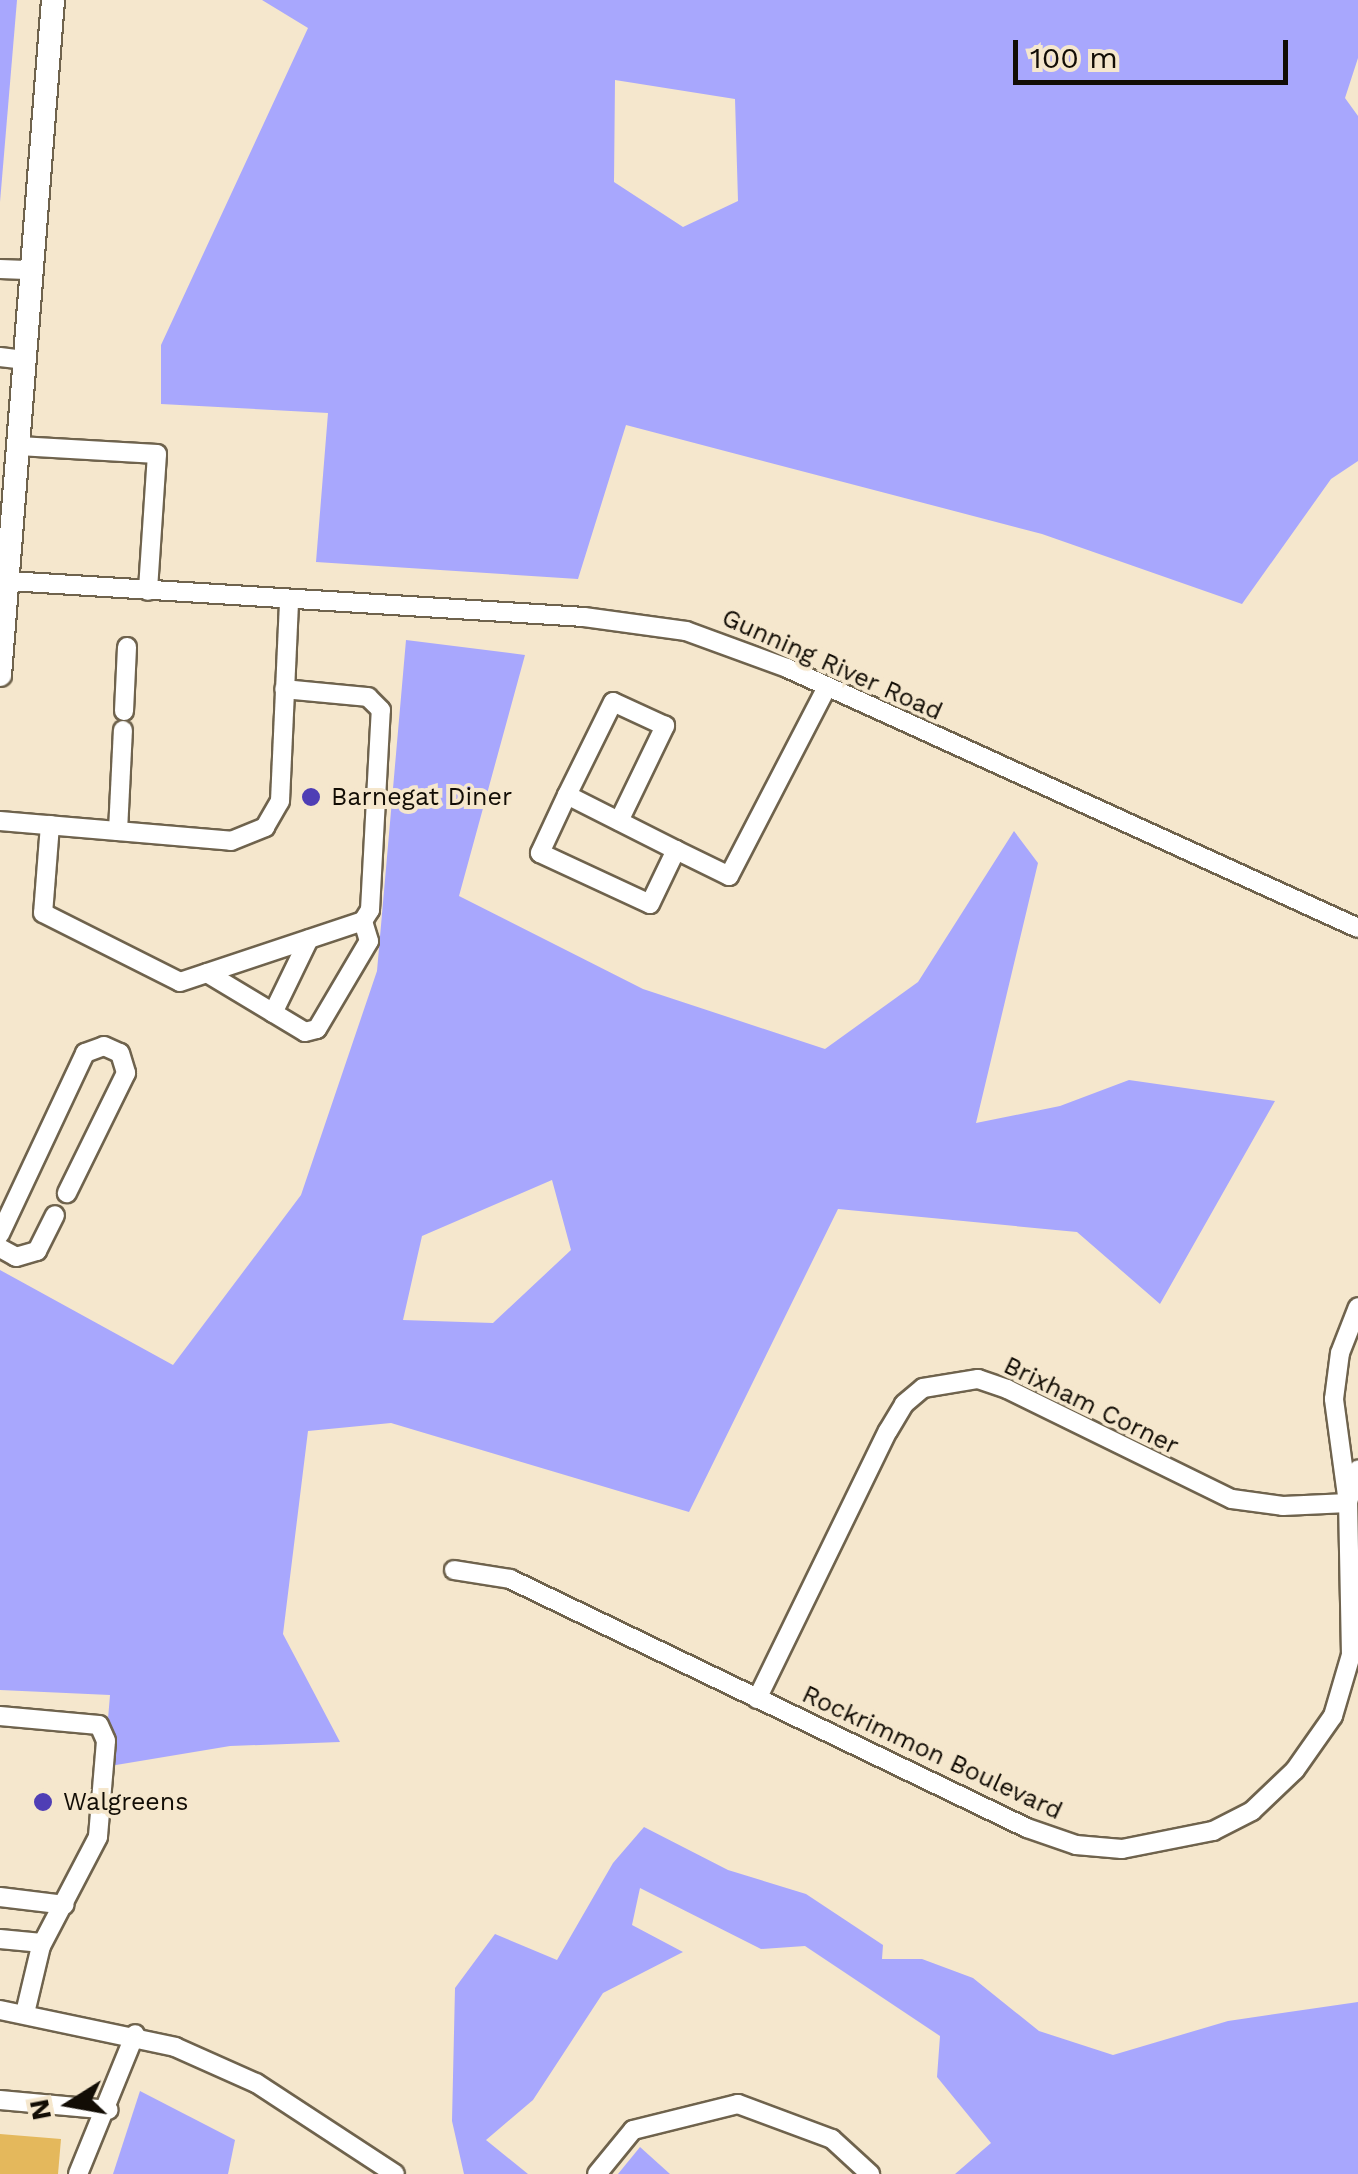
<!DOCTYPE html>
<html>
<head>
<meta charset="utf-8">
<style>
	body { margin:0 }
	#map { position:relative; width:1358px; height:2174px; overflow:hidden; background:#f5e7cd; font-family:"Work Sans",sans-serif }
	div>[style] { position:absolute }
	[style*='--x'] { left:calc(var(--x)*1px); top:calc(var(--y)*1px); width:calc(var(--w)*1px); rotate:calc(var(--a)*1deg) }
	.forest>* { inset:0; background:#a8a7fd }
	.building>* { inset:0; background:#e4b85c }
	.roads { filter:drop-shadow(2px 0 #6f634d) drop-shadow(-2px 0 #6f634d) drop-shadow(0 2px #6f634d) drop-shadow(0 -2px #6f634d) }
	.minor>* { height:18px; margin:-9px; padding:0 9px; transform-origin:9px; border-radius:9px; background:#fff }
	.major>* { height:22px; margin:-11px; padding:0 11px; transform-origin:11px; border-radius:11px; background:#fff }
	.dots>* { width:28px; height:28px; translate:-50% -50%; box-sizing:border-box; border:5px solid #f5e7cd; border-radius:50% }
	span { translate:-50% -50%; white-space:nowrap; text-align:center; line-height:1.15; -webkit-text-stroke:8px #f5e7cd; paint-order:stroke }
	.street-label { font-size:25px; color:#120d05 }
	.poi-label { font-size:25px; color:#120d05 }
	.left { translate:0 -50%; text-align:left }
	.north { position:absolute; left:20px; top:2054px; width:100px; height:100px; -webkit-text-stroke:8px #f5e7cd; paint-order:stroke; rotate:259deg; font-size:28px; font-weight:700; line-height:40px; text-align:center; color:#120d05 }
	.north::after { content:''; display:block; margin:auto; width:35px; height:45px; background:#120d05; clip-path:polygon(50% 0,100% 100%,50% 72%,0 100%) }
	.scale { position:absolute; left:1013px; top:40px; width:275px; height:45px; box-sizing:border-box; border:5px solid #120d05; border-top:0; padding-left:12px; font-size:30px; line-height:35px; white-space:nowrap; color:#120d05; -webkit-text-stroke:8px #f5e7cd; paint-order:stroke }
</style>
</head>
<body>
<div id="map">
	<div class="forest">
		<i style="clip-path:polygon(0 0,17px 0,0 202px)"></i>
		<i style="clip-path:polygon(evenodd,262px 0,1358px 0,1358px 58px,1345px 98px,1358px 116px,1358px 461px,1331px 479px,1242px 604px,1042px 534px,626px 425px,578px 579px,316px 562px,328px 413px,161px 404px,161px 345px,308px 28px,262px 0,615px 80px,735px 99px,738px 201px,683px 227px,614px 182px,615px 80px)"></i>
		<i style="clip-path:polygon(evenodd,406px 640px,525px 655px,459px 896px,643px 989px,825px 1049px,918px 982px,1014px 831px,1038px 863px,976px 1123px,1060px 1106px,1129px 1080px,1275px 1101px,1160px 1304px,1077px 1232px,838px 1209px,689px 1512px,391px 1423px,308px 1431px,283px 1634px,340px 1742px,230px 1746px,104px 1767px,110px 1695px,0 1690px,0 1270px,173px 1365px,301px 1195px,377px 971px,406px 640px,552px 1180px,571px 1250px,493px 1323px,403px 1320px,422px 1236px,552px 1180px)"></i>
		<i style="clip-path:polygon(644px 1827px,728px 1870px,806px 1894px,883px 1945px,882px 1959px,922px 1959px,973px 1978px,1039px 2031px,1113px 2055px,1228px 2021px,1358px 2002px,1358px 2174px,955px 2174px,991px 2143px,937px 2077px,940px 2036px,805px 1946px,761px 1949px,640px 1888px,632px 1925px,683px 1952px,603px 1993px,533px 2100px,486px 2140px,528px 2174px,464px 2174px,452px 2121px,455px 1988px,495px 1934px,557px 1960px,613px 1863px)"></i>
		<i style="clip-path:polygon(140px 2091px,235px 2140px,228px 2174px,113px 2174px)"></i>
		<i style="clip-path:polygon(640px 2147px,670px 2174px,618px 2174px)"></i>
	</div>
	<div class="building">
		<i style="clip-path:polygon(0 2134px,61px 2139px,58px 2174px,0 2174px)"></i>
	</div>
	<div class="roads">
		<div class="minor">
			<i style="--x:0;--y:269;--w:33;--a:2"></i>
			<i style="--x:0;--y:357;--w:26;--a:7"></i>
			<i style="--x:19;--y:446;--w:138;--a:3.3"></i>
			<i style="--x:157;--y:454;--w:137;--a:93.8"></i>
			<i style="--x:9;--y:581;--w:576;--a:3.58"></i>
			<i style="--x:584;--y:617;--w:103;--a:7.8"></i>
			<i style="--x:686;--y:631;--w:108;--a:20.1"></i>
			<i style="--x:787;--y:668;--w:627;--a:24.48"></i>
			<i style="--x:124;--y:711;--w:64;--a:-87.3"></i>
			<i style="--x:567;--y:795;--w:64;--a:115"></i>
			<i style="--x:540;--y:853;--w:121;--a:24.9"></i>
			<i style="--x:650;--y:904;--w:60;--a:-64.3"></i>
			<i style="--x:0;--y:821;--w:232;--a:4.9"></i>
			<i style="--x:231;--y:841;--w:37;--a:-22"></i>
			<i style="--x:265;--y:827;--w:30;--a:-60"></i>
			<i style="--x:280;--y:801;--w:202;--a:-87.4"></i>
			<i style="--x:619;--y:821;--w:106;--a:-64.2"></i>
			<i style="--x:665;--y:726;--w:57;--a:-155.2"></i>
			<i style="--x:613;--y:702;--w:104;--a:116.3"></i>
			<i style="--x:567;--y:795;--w:122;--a:26.8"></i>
			<i style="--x:676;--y:850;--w:59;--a:26.1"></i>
			<i style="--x:729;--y:876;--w:213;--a:-62.6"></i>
			<i style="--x:50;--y:825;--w:88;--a:94.5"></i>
			<i style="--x:43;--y:913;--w:153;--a:26.7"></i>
			<i style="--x:180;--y:982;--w:193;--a:-18.4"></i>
			<i style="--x:363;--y:921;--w:13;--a:-58"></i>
			<i style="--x:370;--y:910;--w:200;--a:-86.9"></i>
			<i style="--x:381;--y:710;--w:18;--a:-135"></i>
			<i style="--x:368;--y:697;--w:84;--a:-174.6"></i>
			<i style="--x:118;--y:831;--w:101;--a:-87.2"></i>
			<i style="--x:207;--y:973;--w:114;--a:31"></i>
			<i style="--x:305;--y:1032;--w:12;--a:-14"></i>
			<i style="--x:317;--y:1029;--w:102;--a:-59.4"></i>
			<i style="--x:369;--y:941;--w:21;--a:-107"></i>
			<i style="--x:273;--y:1013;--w:82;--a:-64.1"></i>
			<i style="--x:0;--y:1234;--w:200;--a:-64.8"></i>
			<i style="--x:85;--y:1053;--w:20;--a:-20"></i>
			<i style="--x:104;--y:1046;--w:17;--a:24"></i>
			<i style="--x:120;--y:1053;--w:21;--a:73"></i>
			<i style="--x:126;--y:1073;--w:134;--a:116.2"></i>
			<i style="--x:0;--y:1248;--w:18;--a:29"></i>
			<i style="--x:16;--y:1257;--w:22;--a:-16"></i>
			<i style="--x:37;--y:1251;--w:40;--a:-63.4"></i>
			<i style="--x:1348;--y:1502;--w:34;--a:-73"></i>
			<i style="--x:454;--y:1570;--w:57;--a:9.1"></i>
			<i style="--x:510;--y:1579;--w:574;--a:25.72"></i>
			<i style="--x:1027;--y:1828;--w:52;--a:19.1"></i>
			<i style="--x:1076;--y:1845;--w:46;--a:5"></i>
			<i style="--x:1122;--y:1849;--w:93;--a:-11.2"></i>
			<i style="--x:1213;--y:1831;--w:44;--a:-27.1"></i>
			<i style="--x:1252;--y:1811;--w:59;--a:-43.6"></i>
			<i style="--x:1295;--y:1770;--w:66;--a:-54.9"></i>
			<i style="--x:1333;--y:1716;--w:64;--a:-73.6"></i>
			<i style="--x:1351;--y:1655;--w:152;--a:-91.1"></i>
			<i style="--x:1348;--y:1503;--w:105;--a:-97.7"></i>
			<i style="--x:1334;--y:1399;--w:46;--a:-82.6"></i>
			<i style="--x:1340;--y:1353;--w:49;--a:-68.6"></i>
			<i style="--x:757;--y:1699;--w:298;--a:-64"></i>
			<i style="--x:888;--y:1431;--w:31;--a:-59"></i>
			<i style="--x:904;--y:1404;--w:25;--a:-40"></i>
			<i style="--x:923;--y:1388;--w:56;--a:-9.3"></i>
			<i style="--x:978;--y:1379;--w:31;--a:19"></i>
			<i style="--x:1007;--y:1389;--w:250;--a:26.1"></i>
			<i style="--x:1232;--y:1499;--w:51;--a:7.8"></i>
			<i style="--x:1283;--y:1506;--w:65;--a:-2.6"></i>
			<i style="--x:0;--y:1716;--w:99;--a:5.2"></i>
			<i style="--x:99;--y:1725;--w:17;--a:66"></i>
			<i style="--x:106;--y:1741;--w:96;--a:94.8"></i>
			<i style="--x:98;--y:1837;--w:123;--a:117.6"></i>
			<i style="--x:41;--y:1946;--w:69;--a:103.4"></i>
			<i style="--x:0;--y:1897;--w:65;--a:7"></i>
			<i style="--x:0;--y:1939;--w:42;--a:5.4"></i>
			<i style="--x:0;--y:2010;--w:179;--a:11.9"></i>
			<i style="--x:175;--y:2047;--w:89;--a:24"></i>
			<i style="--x:256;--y:2083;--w:166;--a:33.2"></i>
			<i style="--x:0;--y:2100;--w:109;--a:5.2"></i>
			<i style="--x:78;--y:2174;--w:151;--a:-67.8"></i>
			<i style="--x:597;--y:2174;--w:57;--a:-50.7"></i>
			<i style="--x:633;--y:2130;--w:108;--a:-13.9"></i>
			<i style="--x:738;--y:2104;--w:100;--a:20.4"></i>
			<i style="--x:832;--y:2139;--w:52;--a:42.6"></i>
		</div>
		<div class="major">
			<i style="--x:0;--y:675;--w:677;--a:-85.51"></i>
		</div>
	</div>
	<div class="dots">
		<i style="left:311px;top:797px;background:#4f3eb5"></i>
		<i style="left:43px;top:1802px;background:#4f3eb5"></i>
	</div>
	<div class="street-label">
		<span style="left:832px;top:665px;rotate:24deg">Gunning River Road</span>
		<span style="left:1091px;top:1406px;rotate:26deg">Brixham Corner</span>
		<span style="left:932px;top:1753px;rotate:25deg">Rockrimmon Boulevard</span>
	</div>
	<div class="poi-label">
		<span class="left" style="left:331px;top:797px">Barnegat Diner</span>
		<span class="left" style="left:63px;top:1802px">Walgreens</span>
	</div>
	<div class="north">N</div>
	<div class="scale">100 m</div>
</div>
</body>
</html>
